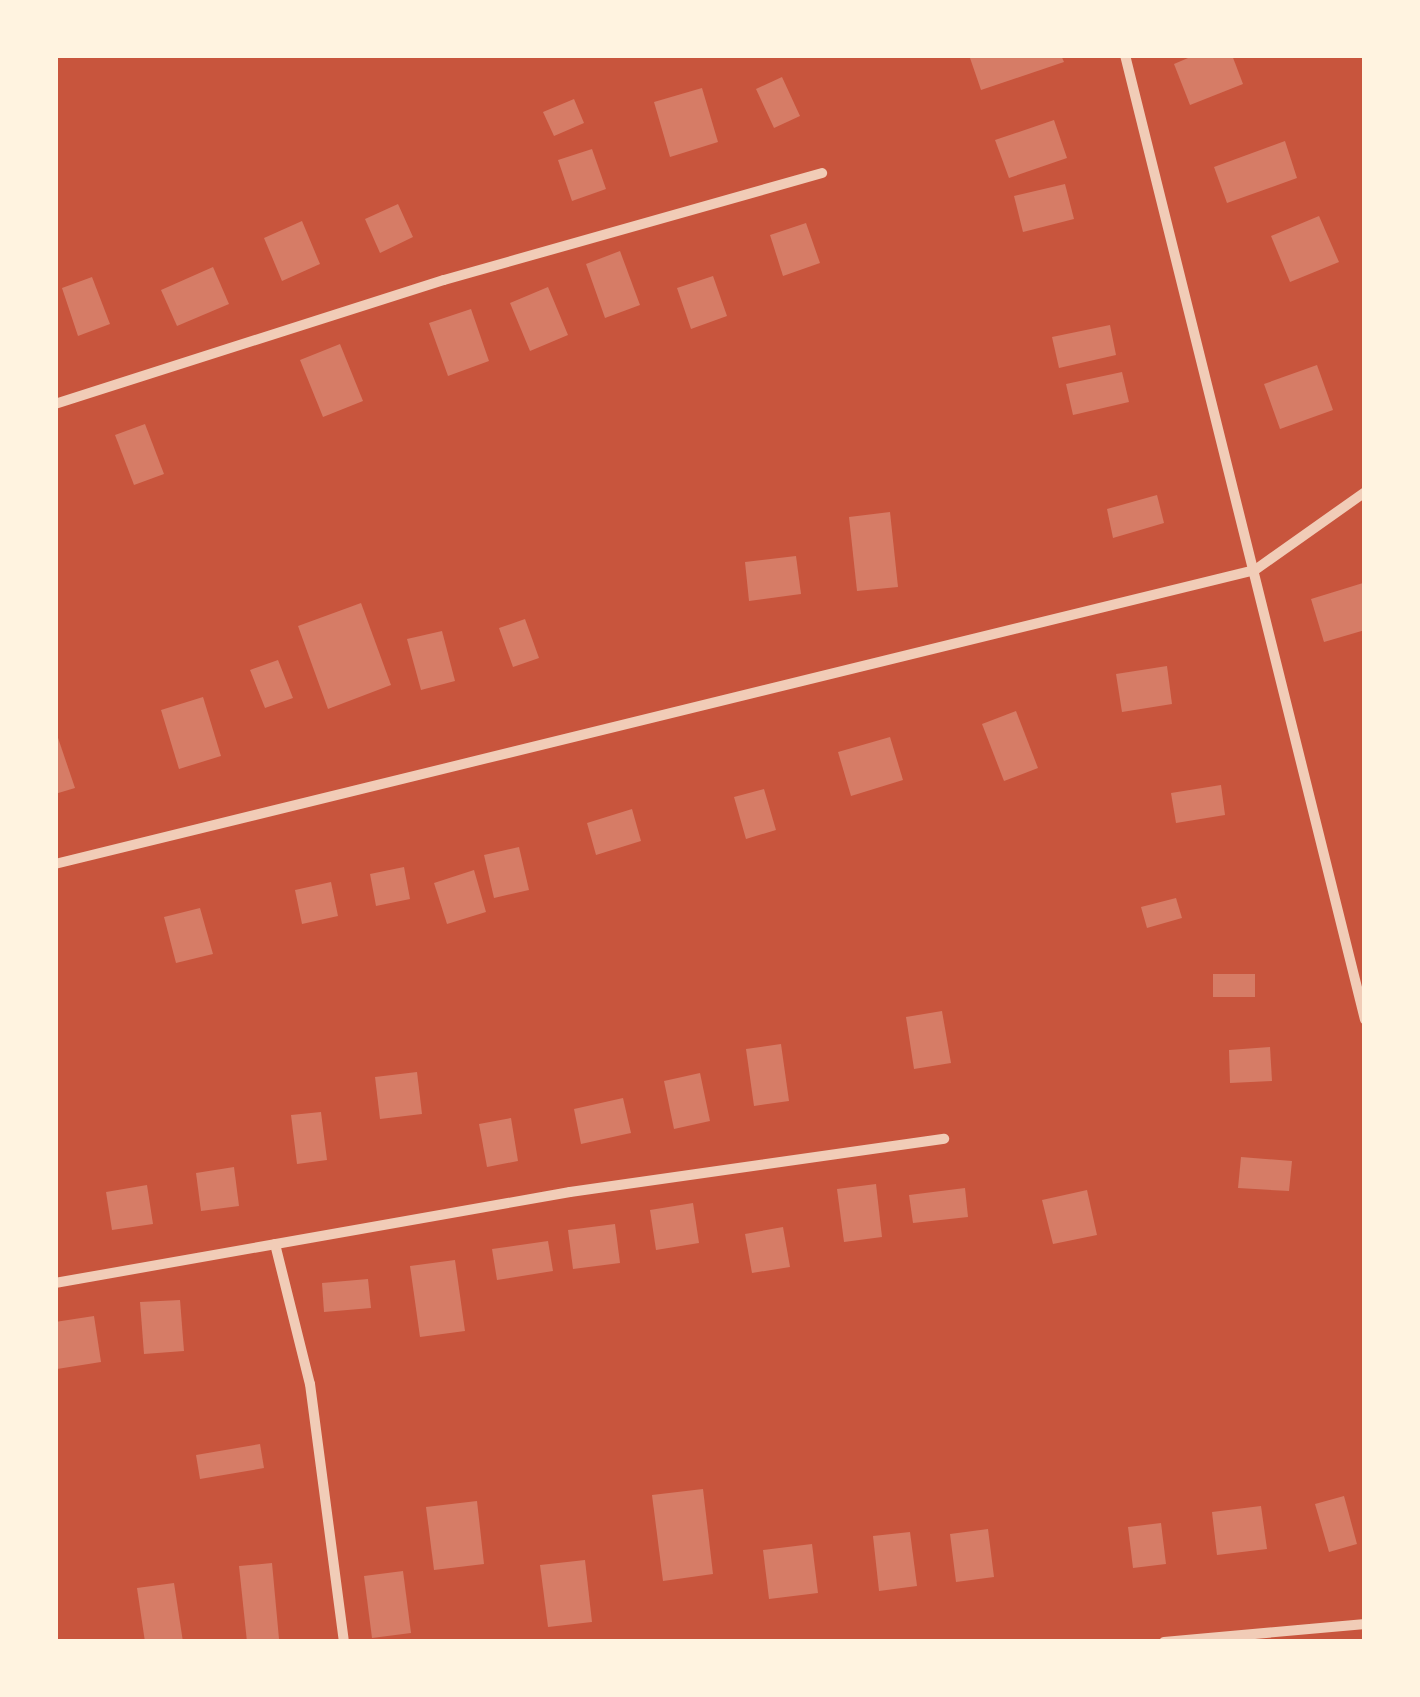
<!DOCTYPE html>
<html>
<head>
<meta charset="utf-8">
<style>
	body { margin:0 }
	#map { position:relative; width:1420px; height:1697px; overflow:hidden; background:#c8553d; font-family:"Sofia Sans Condensed",sans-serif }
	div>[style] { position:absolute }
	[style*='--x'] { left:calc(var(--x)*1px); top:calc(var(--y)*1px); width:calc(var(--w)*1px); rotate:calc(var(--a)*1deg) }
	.building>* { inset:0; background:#d67c66 }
	.minor>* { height:10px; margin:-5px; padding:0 5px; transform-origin:5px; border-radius:5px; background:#f1ccb7 }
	span { translate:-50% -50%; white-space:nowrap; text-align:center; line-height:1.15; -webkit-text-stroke:9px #fff3e0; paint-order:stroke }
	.frame { position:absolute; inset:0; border:58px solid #fff3e0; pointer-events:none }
</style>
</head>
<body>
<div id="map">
	<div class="building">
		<i style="clip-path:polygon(969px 55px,1061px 55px,1064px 62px,981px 90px)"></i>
		<i style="clip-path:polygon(1195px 55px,1232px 55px,1243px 84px,1190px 105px,1174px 64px)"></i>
		<i style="clip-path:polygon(782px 77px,800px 116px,774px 128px,756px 89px)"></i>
		<i style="clip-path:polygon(702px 88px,718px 142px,670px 157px,654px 102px)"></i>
		<i style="clip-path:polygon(574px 99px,584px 123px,554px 136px,543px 112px)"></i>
		<i style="clip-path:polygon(1054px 120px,1067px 158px,1009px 178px,995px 140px)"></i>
		<i style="clip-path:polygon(1285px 141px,1297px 178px,1227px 203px,1214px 167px)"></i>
		<i style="clip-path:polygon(592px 149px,606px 189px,572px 201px,558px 160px)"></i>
		<i style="clip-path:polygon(1065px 184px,1074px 219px,1023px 232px,1014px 196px)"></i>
		<i style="clip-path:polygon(398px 204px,413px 237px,380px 253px,365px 219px)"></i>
		<i style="clip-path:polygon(1319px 216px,1339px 262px,1290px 282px,1271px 236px)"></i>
		<i style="clip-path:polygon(302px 221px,320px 264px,282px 281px,264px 238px)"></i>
		<i style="clip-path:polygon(806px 223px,820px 263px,783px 276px,770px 235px)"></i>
		<i style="clip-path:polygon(620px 251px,640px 305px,605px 318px,586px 264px)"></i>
		<i style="clip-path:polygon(213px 267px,229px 304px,177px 326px,161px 290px)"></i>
		<i style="clip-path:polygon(713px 276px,727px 316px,691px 329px,677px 288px)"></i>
		<i style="clip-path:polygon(92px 277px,110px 324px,78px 336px,62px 288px)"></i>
		<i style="clip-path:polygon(548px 287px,568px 335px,530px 351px,510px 303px)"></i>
		<i style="clip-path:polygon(471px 309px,489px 361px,448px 376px,429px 323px)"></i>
		<i style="clip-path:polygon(1110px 325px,1116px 355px,1059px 368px,1052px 337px)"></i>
		<i style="clip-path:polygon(340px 344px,363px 401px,323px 417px,300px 360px)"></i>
		<i style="clip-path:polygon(1317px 365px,1333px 410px,1280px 429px,1264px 384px)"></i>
		<i style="clip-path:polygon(1122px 372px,1129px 402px,1073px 415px,1066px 384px)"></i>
		<i style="clip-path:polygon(145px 424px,164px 474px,134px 485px,115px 435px)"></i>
		<i style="clip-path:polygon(1157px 495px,1164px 523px,1113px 538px,1107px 509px)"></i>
		<i style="clip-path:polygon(890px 512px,898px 587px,857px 591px,849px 517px)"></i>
		<i style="clip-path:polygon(796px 556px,801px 594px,749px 601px,745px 562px)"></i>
		<i style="clip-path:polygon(1363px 583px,1365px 630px,1324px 642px,1311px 599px)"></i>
		<i style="clip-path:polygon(361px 603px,391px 685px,328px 709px,298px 626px)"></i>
		<i style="clip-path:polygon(525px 619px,539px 658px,513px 667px,499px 628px)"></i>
		<i style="clip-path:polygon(442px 631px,455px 681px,421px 690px,407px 639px)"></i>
		<i style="clip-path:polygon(278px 660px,293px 698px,265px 708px,250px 670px)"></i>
		<i style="clip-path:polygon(1167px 666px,1172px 704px,1122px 712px,1116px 674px)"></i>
		<i style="clip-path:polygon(203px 697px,221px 756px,179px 769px,161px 710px)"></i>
		<i style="clip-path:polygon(1016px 711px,1038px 768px,1004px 781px,982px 724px)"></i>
		<i style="clip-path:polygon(55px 729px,75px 788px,55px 794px)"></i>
		<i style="clip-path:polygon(890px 737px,903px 780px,851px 796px,838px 752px)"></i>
		<i style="clip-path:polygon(1221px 785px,1225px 815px,1176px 823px,1171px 793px)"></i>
		<i style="clip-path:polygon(764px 789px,776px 830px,746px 839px,734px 797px)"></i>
		<i style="clip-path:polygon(632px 809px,641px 841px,596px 855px,587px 823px)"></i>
		<i style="clip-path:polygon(519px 847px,529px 890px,494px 898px,484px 855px)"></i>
		<i style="clip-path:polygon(404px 867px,410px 899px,376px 906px,370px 874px)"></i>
		<i style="clip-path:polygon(474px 870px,486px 912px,447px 924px,434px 883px)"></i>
		<i style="clip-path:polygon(331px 882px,338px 916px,302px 924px,295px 890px)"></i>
		<i style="clip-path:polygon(1176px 898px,1182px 918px,1147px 928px,1141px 907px)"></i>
		<i style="clip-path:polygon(200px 908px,213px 954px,176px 963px,164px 917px)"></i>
		<i style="clip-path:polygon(1213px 974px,1255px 974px,1255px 997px,1213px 997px)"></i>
		<i style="clip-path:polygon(942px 1011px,951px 1063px,914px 1069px,906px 1017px)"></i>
		<i style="clip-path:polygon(781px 1044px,789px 1101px,754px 1106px,746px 1049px)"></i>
		<i style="clip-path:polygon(1270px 1047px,1272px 1081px,1230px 1083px,1229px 1050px)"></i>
		<i style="clip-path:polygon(417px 1072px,422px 1114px,380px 1119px,375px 1077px)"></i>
		<i style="clip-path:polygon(700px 1073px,710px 1121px,674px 1129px,664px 1081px)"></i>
		<i style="clip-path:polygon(623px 1098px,631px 1133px,581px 1144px,574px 1109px)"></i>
		<i style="clip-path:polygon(321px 1112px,327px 1160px,297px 1164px,291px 1115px)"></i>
		<i style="clip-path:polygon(511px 1118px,518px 1161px,487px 1167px,479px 1124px)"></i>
		<i style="clip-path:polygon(1241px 1157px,1292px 1161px,1289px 1191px,1238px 1188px)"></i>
		<i style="clip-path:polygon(234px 1167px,239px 1206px,201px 1211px,196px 1173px)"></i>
		<i style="clip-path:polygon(876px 1184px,882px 1237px,844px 1242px,837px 1189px)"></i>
		<i style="clip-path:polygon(147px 1185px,153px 1224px,112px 1230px,106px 1192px)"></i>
		<i style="clip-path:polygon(965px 1188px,968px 1217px,913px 1223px,909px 1195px)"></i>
		<i style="clip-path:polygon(1087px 1190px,1097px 1235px,1053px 1244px,1042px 1200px)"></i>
		<i style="clip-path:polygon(693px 1203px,699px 1243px,656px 1250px,650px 1210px)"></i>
		<i style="clip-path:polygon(615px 1224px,620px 1263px,573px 1269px,568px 1230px)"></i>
		<i style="clip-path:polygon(783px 1227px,790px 1267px,752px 1273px,745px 1234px)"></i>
		<i style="clip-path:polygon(548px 1241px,553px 1271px,497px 1280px,492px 1249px)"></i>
		<i style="clip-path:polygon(455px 1260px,465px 1331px,420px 1337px,410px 1266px)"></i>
		<i style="clip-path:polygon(368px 1279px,371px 1308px,324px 1312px,322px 1283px)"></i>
		<i style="clip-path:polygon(180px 1300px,184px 1351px,144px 1354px,140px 1302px)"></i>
		<i style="clip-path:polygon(94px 1316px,101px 1362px,57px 1369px,55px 1322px)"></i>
		<i style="clip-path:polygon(260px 1444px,264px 1468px,200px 1479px,196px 1455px)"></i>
		<i style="clip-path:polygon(703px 1489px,713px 1574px,663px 1581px,652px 1495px)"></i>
		<i style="clip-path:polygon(1344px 1496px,1357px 1544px,1329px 1552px,1315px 1504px)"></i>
		<i style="clip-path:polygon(477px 1501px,484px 1564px,434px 1570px,426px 1507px)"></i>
		<i style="clip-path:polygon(1261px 1506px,1267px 1549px,1217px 1555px,1212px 1512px)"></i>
		<i style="clip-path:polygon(1161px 1523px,1166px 1564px,1133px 1568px,1128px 1527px)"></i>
		<i style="clip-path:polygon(988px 1529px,994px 1577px,956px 1582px,950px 1534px)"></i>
		<i style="clip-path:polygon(910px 1532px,917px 1586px,879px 1591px,873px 1536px)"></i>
		<i style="clip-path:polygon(812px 1544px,818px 1593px,769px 1599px,763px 1550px)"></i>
		<i style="clip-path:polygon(585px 1560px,592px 1622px,548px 1627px,540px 1565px)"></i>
		<i style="clip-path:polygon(272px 1563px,279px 1639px,247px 1642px,239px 1566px)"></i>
		<i style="clip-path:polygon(403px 1571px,411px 1633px,372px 1638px,364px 1576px)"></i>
		<i style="clip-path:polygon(174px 1583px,183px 1642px,145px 1642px,137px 1588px)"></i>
	</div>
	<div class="minor">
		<i style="--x:1125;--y:55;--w:994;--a:76.03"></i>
		<i style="--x:55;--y:404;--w:408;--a:-17.7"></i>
		<i style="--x:444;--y:280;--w:393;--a:-15.8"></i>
		<i style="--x:55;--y:864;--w:1235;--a:-13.77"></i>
		<i style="--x:1255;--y:570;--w:135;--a:-35.3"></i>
		<i style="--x:275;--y:1244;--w:144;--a:76"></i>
		<i style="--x:310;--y:1384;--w:260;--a:82.5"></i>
		<i style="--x:55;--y:1283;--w:523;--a:-10.02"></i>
		<i style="--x:570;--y:1192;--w:378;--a:-8.1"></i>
		<i style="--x:1164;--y:1642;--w:202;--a:-5.1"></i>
	</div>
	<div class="frame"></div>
</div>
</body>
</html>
